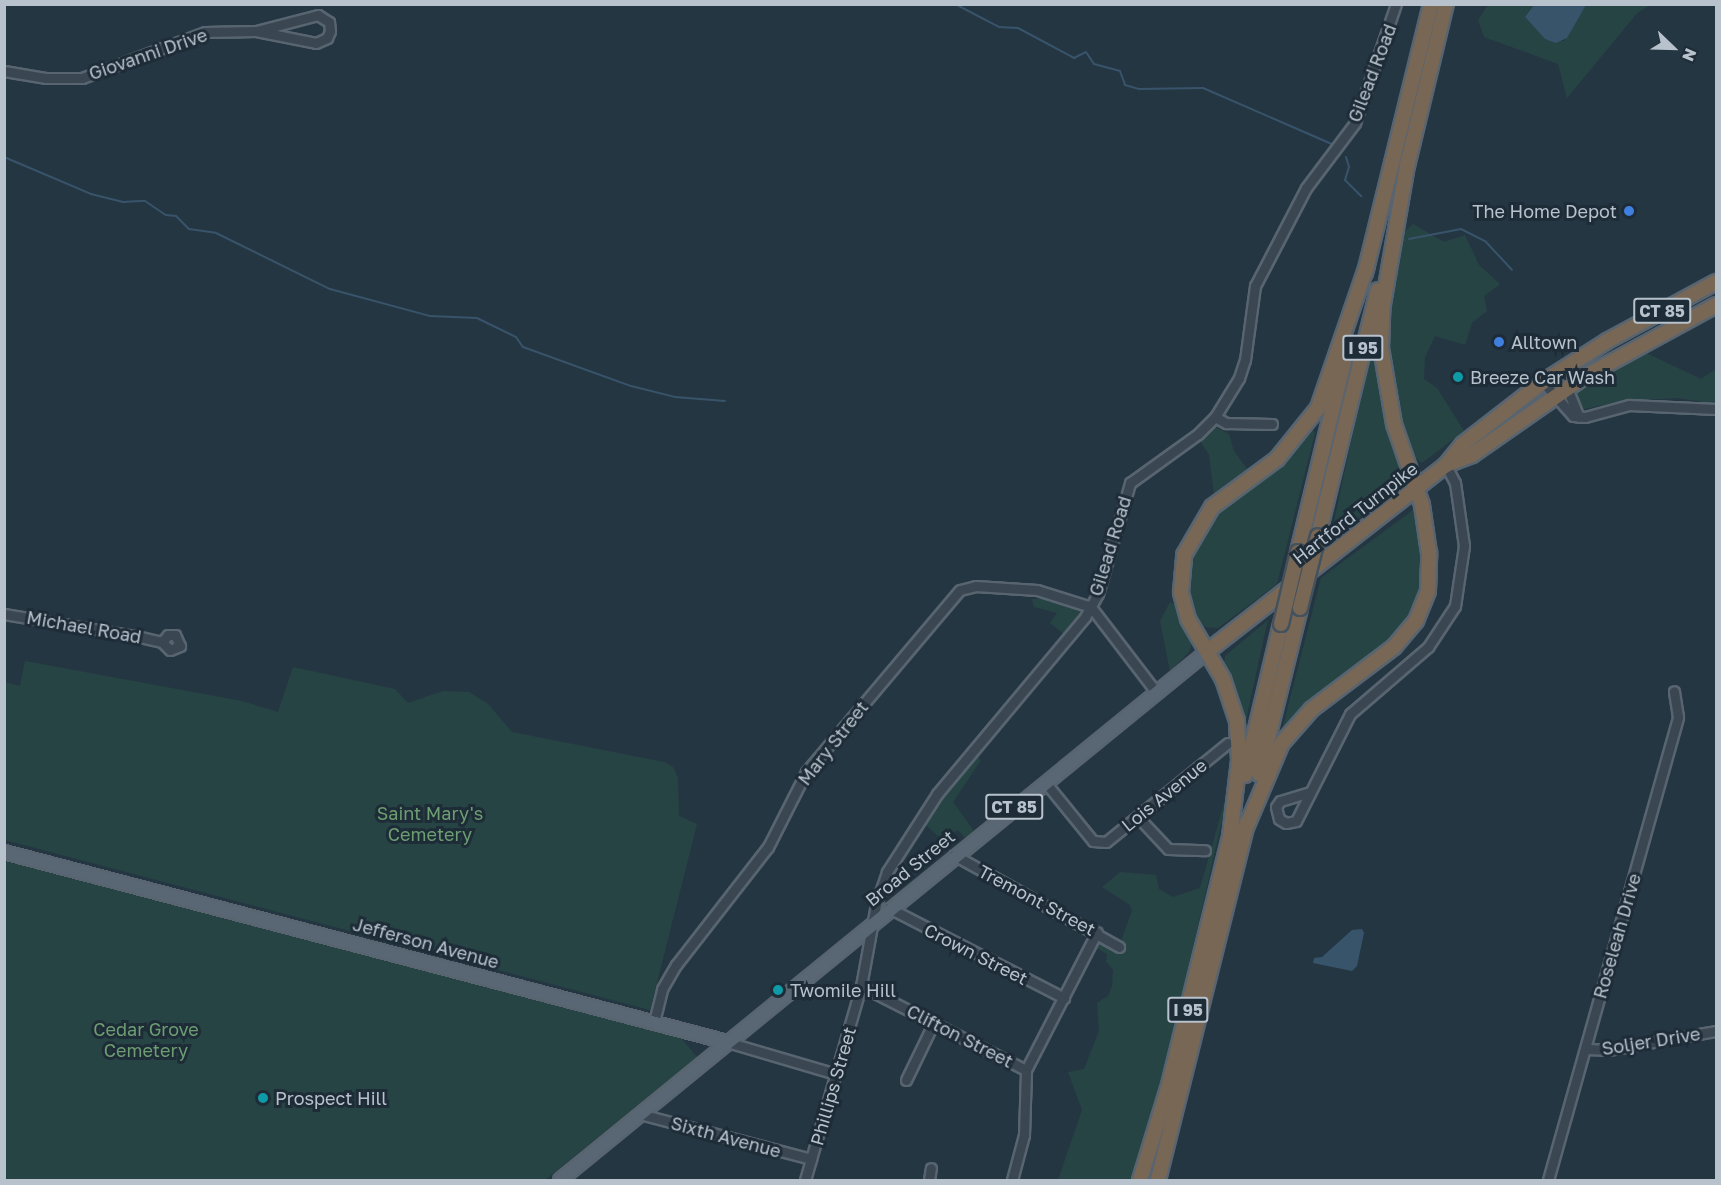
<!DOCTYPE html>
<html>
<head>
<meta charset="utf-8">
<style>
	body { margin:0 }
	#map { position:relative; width:1721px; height:1185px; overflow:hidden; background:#253643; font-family:"Golos Text",sans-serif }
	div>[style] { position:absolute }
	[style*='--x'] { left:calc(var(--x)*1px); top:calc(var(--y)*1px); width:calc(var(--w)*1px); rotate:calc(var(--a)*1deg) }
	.green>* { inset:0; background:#274444 }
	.water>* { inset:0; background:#38546b }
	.stream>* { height:2px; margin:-1px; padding:0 1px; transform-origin:1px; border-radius:1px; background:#38546b }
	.roads { filter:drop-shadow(2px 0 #586570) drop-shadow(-2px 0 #586570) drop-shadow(0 2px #586570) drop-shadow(0 -2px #586570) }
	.minor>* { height:9px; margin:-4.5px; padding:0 4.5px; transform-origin:4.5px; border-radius:4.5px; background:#3a4753 }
	.major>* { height:12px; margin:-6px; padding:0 6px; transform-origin:6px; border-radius:6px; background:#586773 }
	.highway>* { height:14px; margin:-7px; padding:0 7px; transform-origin:7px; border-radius:7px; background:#796756 }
	.bridges { filter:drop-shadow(2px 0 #44525d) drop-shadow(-2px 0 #44525d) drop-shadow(0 2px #44525d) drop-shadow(0 -2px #44525d) }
	.highway-bridge>* { height:14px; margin:-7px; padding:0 7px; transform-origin:7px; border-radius:7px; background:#796756 }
	.dots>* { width:16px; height:16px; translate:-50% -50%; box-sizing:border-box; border:3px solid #1e2c38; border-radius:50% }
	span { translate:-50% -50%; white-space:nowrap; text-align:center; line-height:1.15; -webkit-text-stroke:6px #1e2c38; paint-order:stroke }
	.shield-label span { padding:2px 4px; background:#1e2c38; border:2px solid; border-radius:4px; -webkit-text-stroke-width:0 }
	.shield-label { font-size:16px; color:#b7c2cd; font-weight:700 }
	.street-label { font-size:18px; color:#b7c2cd }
	.poi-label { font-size:18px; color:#b7c2cd }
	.right { translate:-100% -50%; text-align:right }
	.left { translate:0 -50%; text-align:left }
	.park-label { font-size:18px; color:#6d9e72 }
	.frame { position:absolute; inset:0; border:6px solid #b7c2cd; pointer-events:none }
	.north { position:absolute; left:1643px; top:18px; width:60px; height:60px; -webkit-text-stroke:4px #1e2c38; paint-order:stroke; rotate:113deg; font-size:16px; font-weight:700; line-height:24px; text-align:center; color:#b7c2cd }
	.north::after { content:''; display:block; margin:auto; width:21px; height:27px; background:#b7c2cd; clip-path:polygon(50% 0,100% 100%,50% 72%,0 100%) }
</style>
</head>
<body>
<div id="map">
	<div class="green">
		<i style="clip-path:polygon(1488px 5px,1534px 5px,1525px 17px,1545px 39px,1564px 41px,1586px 5px,1651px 5px,1638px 12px,1567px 98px,1558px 64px,1484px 37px,1478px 20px)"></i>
		<i style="clip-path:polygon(1413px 224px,1444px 242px,1465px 235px,1479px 265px,1500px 284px,1484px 296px,1487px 311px,1472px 323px,1465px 345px,1435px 336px,1425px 357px,1424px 379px,1437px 388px,1464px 431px,1422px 463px,1409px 452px,1399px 422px,1386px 340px,1390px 292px,1403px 233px)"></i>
		<i style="clip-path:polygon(1373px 338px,1377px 339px,1383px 401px,1404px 474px,1386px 496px,1330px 540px)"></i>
		<i style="clip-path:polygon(1642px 351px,1701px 379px,1716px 369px,1716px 404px,1678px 398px,1621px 401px,1580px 410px,1572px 391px)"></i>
		<i style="clip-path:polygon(1211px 425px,1229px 434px,1234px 451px,1247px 469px,1214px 493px,1209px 455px,1198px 438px)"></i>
		<i style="clip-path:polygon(1312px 428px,1315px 433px,1277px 584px,1218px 628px,1204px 627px,1194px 615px,1187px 580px,1194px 542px,1214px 512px,1278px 464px)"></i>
		<i style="clip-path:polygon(1413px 510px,1417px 513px,1424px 566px,1418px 606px,1390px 646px,1279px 741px,1321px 578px)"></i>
		<i style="clip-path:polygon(1041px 593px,1081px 608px,1082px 615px,1065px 635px,1050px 623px,1057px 613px,1034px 607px,1032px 599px,1039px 599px)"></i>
		<i style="clip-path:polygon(1170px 602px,1175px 605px,1192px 643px,1189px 652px,1170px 671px,1160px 621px)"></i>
		<i style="clip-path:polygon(1268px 620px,1264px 637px,1244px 729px,1224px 662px,1225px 656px)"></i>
		<i style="clip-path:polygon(25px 661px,242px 701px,278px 712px,293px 667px,395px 689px,408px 703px,443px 691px,469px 692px,488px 704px,512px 732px,664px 762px,673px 767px,678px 778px,679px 816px,697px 824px,650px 1010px,5px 840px,5px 682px,20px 686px)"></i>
		<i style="clip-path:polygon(974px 754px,981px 760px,953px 802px,974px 831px,965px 838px,958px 830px,942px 840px,923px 822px)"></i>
		<i style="clip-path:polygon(1233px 772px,1163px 1079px,1132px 1180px,1058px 1180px,1082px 1110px,1068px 1072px,1084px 1069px,1099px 1031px,1097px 1003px,1108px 996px,1112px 986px,1113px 970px,1106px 961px,1107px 954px,1097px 948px,1101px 939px,1120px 944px,1132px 911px,1130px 905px,1102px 887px,1120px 872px,1156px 875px,1159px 889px,1173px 897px,1200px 888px)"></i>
		<i style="clip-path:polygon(5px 861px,681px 1038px,697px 1057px,545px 1180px,5px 1180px)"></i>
	</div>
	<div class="water">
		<i style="clip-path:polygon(1534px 5px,1534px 4px,1586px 5px,1567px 38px,1556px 43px,1545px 39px,1525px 17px)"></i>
		<i style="clip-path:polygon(1362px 929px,1364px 933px,1357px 966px,1352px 971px,1313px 963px,1314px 958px,1322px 957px,1352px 930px)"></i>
	</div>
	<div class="stream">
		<i style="--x:955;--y:4;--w:50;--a:27.6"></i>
		<i style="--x:999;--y:27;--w:19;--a:3"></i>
		<i style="--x:1018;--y:28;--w:64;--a:28.2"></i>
		<i style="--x:1074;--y:58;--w:13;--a:-27"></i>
		<i style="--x:1086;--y:52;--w:14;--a:56"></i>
		<i style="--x:1094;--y:64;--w:27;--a:15"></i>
		<i style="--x:1120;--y:71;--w:15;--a:70"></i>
		<i style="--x:1125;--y:85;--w:15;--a:16"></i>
		<i style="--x:1139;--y:89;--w:64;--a:-0.9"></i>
		<i style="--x:1203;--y:88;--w:141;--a:23.5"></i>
		<i style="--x:4;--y:157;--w:95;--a:23"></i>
		<i style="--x:91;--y:194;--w:33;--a:14"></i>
		<i style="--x:123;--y:202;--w:22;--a:-3"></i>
		<i style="--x:145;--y:201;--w:25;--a:34"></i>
		<i style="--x:166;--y:215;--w:10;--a:6"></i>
		<i style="--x:176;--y:216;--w:18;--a:45"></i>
		<i style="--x:189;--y:229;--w:27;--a:8"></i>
		<i style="--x:216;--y:233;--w:127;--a:26.2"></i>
		<i style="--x:330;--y:289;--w:104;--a:15.1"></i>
		<i style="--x:430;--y:316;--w:47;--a:2.4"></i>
		<i style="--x:477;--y:318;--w:43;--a:26"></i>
		<i style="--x:516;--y:337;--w:12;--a:55"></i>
		<i style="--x:523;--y:347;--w:115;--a:19.9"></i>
		<i style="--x:631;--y:386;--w:45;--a:14"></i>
		<i style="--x:675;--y:397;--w:50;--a:4.6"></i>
		<i style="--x:1346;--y:157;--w:10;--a:73"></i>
		<i style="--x:1349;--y:167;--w:14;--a:107"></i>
		<i style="--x:1345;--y:180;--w:23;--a:45"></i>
		<i style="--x:1409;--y:239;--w:53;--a:-10.9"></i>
		<i style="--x:1461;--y:229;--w:28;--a:27"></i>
		<i style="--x:1486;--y:242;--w:38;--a:47"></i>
	</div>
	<div class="roads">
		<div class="minor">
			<i style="--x:4;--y:71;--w:43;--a:9.5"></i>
			<i style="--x:46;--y:78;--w:36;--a:0"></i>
			<i style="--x:82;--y:78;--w:131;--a:-20.5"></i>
			<i style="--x:205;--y:32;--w:51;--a:-1.1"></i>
			<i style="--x:256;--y:31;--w:61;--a:11.3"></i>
			<i style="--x:316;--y:43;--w:12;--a:-24"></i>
			<i style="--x:327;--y:38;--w:8;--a:-67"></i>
			<i style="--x:330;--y:31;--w:9;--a:-96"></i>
			<i style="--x:329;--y:22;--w:13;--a:-148"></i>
			<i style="--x:318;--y:15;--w:64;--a:165.5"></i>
			<i style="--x:1543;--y:382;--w:45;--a:48.6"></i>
			<i style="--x:1573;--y:416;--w:12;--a:5"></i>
			<i style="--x:1585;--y:417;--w:46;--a:-15.3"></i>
			<i style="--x:1629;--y:405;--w:87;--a:2.6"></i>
			<i style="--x:1567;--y:388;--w:31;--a:68"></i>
			<i style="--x:1215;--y:417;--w:13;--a:29"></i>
			<i style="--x:1226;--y:423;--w:46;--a:1.2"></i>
			<i style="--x:4;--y:614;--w:134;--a:9.5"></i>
			<i style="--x:136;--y:636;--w:27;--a:13"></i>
			<i style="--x:162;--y:642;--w:11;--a:45"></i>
			<i style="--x:170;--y:650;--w:11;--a:-22"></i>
			<i style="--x:180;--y:646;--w:12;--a:-114"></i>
			<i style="--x:175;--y:635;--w:7;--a:180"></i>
			<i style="--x:168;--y:635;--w:9;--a:131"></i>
			<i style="--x:1045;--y:782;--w:76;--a:50.9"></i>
			<i style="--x:1093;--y:841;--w:13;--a:4"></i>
			<i style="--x:1106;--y:842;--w:157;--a:-39.1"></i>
			<i style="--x:1310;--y:792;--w:31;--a:163"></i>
			<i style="--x:1280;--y:801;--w:7;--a:124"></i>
			<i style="--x:1276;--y:807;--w:12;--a:76"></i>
			<i style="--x:1279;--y:819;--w:8;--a:30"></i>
			<i style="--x:1286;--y:823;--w:10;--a:-11"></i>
			<i style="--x:1296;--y:821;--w:120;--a:-63.2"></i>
			<i style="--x:1350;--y:714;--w:103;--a:-40.7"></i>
			<i style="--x:1428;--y:647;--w:49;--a:-56.6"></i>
			<i style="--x:1455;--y:606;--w:61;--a:-81.5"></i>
			<i style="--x:1464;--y:546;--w:64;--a:-98.1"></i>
			<i style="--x:1455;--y:483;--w:20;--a:-117"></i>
			<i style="--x:1138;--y:817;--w:44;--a:46.8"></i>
			<i style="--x:1168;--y:849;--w:37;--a:2"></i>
			<i style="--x:954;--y:855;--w:189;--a:29.1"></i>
			<i style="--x:889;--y:908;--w:197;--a:27.2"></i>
			<i style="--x:861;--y:986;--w:185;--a:27"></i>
			<i style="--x:654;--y:1022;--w:34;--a:-76"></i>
			<i style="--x:662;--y:989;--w:28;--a:-60"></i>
			<i style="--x:676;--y:965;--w:150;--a:-52.1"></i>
			<i style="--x:768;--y:847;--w:84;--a:-63.1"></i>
			<i style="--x:806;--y:772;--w:238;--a:-49.8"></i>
			<i style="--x:960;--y:590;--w:16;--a:-14"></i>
			<i style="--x:976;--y:586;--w:61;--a:3.8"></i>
			<i style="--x:1037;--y:590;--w:57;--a:17.5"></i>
			<i style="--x:1091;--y:607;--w:107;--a:52.6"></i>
			<i style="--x:727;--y:1042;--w:114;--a:16.4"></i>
			<i style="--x:1585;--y:1049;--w:23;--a:2"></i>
			<i style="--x:1608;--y:1050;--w:110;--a:-10"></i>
			<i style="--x:906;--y:1080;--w:64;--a:-64.2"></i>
			<i style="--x:640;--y:1114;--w:177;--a:14.7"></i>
			<i style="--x:805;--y:1180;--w:202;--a:-73.9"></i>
			<i style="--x:861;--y:986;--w:83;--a:-79.6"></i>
			<i style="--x:876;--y:904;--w:34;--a:-71"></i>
			<i style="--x:887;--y:872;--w:93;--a:-57.3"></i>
			<i style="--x:937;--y:794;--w:231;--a:-50.1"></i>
			<i style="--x:1085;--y:617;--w:26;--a:-61"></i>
			<i style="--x:1098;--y:594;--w:116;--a:-73.9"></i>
			<i style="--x:1130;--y:483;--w:84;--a:-35.8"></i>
			<i style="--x:1198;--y:434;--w:24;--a:-45"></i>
			<i style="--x:1215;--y:417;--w:46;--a:-58.4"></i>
			<i style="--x:1239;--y:378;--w:19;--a:-72"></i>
			<i style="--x:1245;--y:360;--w:75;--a:-82.3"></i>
			<i style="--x:1255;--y:286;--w:110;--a:-62.5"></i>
			<i style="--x:1306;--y:188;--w:81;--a:-53"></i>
			<i style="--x:1355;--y:123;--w:126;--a:-71"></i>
			<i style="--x:929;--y:1180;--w:12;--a:-81"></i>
			<i style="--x:1012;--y:1180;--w:47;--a:-75.1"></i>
			<i style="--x:1024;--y:1135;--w:65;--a:-88.2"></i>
			<i style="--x:1026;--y:1070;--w:155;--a:-62.8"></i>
			<i style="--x:1548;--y:1180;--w:481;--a:-74.3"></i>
			<i style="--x:1678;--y:717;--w:26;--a:-99"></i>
		</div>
		<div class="major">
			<i style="--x:4;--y:852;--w:748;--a:14.72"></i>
			<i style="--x:560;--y:1180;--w:837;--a:-39.23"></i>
		</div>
		<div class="highway">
			<i style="--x:1407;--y:166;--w:167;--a:-76.5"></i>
			<i style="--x:1365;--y:273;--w:277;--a:-76.2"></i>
			<i style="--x:1446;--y:465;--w:27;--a:-51"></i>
			<i style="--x:1463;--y:444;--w:101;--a:-37.8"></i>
			<i style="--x:1543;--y:382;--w:76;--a:-32.6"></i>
			<i style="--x:1607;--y:341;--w:124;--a:-28.4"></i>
			<i style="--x:1318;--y:536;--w:253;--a:-76.3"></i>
			<i style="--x:1298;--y:552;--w:195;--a:-76.4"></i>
			<i style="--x:1208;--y:651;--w:302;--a:-38"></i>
			<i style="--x:1446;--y:465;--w:28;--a:-21"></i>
			<i style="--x:1472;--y:455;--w:136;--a:-34.9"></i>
			<i style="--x:1584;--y:377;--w:150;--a:-28.6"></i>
			<i style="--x:1259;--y:774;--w:171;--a:-76.1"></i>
			<i style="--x:1245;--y:775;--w:155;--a:-76.6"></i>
			<i style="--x:1245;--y:830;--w:95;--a:-67"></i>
			<i style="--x:1282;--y:743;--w:45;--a:-48.6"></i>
			<i style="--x:1312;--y:709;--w:103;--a:-37.1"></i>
			<i style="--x:1394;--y:647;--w:34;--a:-50"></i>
			<i style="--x:1416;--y:621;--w:32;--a:-68"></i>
			<i style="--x:1428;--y:591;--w:38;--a:-88"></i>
			<i style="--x:1429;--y:553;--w:49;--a:-98.3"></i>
			<i style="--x:1422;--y:505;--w:86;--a:-109.1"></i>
			<i style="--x:1394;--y:424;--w:77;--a:-99.7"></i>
			<i style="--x:1381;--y:348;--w:38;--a:-88"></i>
			<i style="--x:1382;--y:310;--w:153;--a:-80.2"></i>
			<i style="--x:1230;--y:837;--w:78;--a:-83.3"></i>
			<i style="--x:1239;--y:760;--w:39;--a:-93"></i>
			<i style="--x:1237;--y:721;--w:44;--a:-108.4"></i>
			<i style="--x:1223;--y:679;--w:69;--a:-120.3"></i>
			<i style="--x:1188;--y:619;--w:28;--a:-105"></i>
			<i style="--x:1181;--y:592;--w:37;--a:-85"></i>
			<i style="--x:1184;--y:555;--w:56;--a:-59.7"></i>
			<i style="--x:1212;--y:507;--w:81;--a:-36.4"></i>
			<i style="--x:1277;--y:459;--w:65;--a:-51.2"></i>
			<i style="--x:1318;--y:408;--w:150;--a:-71"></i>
			<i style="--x:1140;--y:1180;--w:99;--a:-73"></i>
			<i style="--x:1169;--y:1085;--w:265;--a:-76.2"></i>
			<i style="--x:1158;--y:1180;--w:369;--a:-76"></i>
		</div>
	</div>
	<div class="bridges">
		<div class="highway-bridge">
			<i style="--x:1300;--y:608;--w:74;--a:-76"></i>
			<i style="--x:1281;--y:624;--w:74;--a:-76.7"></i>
		</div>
	</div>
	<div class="dots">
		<i style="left:1629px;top:211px;background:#3f7fe0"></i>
		<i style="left:1499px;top:342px;background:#3f7fe0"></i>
		<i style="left:1458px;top:377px;background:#0f9aa8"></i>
		<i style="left:778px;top:990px;background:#0f9aa8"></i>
		<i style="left:263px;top:1098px;background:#0f9aa8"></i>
	</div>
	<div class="shield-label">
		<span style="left:1662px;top:311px">CT 85</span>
		<span style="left:1363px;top:348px">I 95</span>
		<span style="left:1014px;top:807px">CT 85</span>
		<span style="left:1188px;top:1010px">I 95</span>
	</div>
	<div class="street-label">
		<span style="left:148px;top:54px;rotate:-19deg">Giovanni Drive</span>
		<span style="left:1372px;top:73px;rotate:-69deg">Gilead Road</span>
		<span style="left:1355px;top:513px;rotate:-38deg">Hartford Turnpike</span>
		<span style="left:1110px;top:546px;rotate:-73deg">Gilead Road</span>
		<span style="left:84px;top:627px;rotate:10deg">Michael Road</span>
		<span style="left:833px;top:743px;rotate:-52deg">Mary Street</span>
		<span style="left:1164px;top:795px;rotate:-39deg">Lois Avenue</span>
		<span style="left:910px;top:868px;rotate:-39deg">Broad Street</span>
		<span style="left:1037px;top:900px;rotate:28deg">Tremont Street</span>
		<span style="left:1617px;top:936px;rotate:-74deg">Roseleah Drive</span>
		<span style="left:426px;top:943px;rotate:15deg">Jefferson Avenue</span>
		<span style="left:976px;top:954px;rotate:27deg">Crown Street</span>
		<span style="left:960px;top:1036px;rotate:27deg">Clifton Street</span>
		<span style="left:1651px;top:1041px;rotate:-9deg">Soljer Drive</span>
		<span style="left:833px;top:1086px;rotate:-74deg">Phillips Street</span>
		<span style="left:726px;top:1137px;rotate:15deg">Sixth Avenue</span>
	</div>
	<div class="poi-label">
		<span class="right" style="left:1617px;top:211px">The Home Depot</span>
		<span class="left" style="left:1511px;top:342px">Alltown</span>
		<span class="left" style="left:1470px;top:377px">Breeze Car Wash</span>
		<span class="left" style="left:790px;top:990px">Twomile Hill</span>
		<span class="left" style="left:275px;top:1098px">Prospect Hill</span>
	</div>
	<div class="park-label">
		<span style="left:430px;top:824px">Saint Mary's<br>Cemetery</span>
		<span style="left:146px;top:1040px">Cedar Grove<br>Cemetery</span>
	</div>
	<div class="frame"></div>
	<div class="north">N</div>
</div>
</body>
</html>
